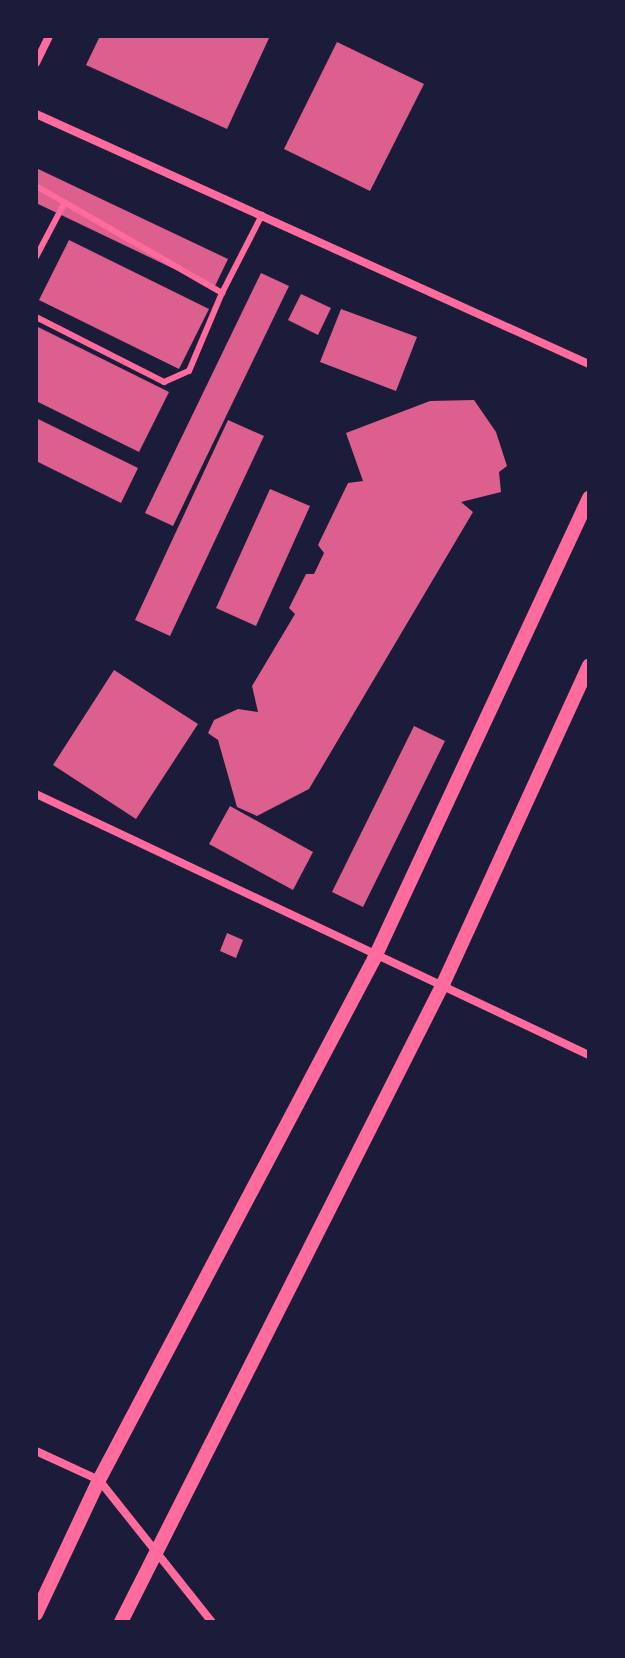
<!DOCTYPE html>
<html>
<head>
<meta charset="utf-8">
<style>
	body { margin:0 }
	#map { position:relative; width:625px; height:1658px; overflow:hidden; background:#1b1b3a; font-family:"Golos Text",sans-serif }
	div>[style] { position:absolute }
	[style*='--x'] { left:calc(var(--x)*1px); top:calc(var(--y)*1px); width:calc(var(--w)*1px); rotate:calc(var(--a)*1deg) }
	.building>* { inset:0; background:#dd5f8e }
	.service>* { height:6px; margin:-3px; padding:0 3px; transform-origin:3px; border-radius:3px; background:#ff6b9d }
	.minor>* { height:8px; margin:-4px; padding:0 4px; transform-origin:4px; border-radius:4px; background:#ff6b9d }
	.tertiary>* { height:14px; margin:-7px; padding:0 7px; transform-origin:7px; border-radius:7px; background:#ff6b9d }
	span { translate:-50% -50%; white-space:nowrap; text-align:center; line-height:1.15; -webkit-text-stroke:8px #1b1b3a; paint-order:stroke }
	.frame { position:absolute; inset:0; border:38px solid #1b1b3a; pointer-events:none }
</style>
</head>
<body>
<div id="map">
	<div class="building">
		<i style="clip-path:polygon(100px 36px,270px 36px,227px 129px,86px 65px)"></i>
		<i style="clip-path:polygon(337px 42px,424px 84px,370px 191px,284px 149px)"></i>
		<i style="clip-path:polygon(36px 168px,228px 259px,214px 288px,36px 203px)"></i>
		<i style="clip-path:polygon(69px 240px,209px 309px,179px 369px,39px 300px)"></i>
		<i style="clip-path:polygon(261px 273px,289px 286px,173px 526px,145px 513px)"></i>
		<i style="clip-path:polygon(301px 294px,331px 308px,318px 335px,288px 320px)"></i>
		<i style="clip-path:polygon(341px 309px,417px 337px,396px 391px,320px 362px)"></i>
		<i style="clip-path:polygon(36px 326px,169px 392px,139px 452px,36px 401px)"></i>
		<i style="clip-path:polygon(474px 400px,496px 432px,507px 466px,499px 472px,501px 492px,461px 502px,473px 512px,309px 789px,257px 816px,237px 807px,218px 740px,208px 733px,214px 720px,238px 709px,258px 712px,252px 686px,295px 614px,289px 608px,306px 574px,314px 574px,324px 553px,318px 545px,348px 483px,363px 481px,346px 433px,430px 401px)"></i>
		<i style="clip-path:polygon(36px 418px,138px 468px,121px 503px,36px 461px)"></i>
		<i style="clip-path:polygon(228px 420px,264px 436px,170px 636px,135px 620px)"></i>
		<i style="clip-path:polygon(270px 489px,310px 506px,256px 626px,216px 608px)"></i>
		<i style="clip-path:polygon(114px 670px,198px 724px,136px 819px,53px 765px)"></i>
		<i style="clip-path:polygon(414px 726px,445px 741px,363px 907px,332px 892px)"></i>
		<i style="clip-path:polygon(230px 806px,313px 852px,293px 890px,209px 844px)"></i>
		<i style="clip-path:polygon(227px 933px,243px 940px,236px 958px,220px 951px)"></i>
	</div>
	<div class="service">
		<i style="--x:36;--y:186;--w:215;--a:29.9"></i>
		<i style="--x:222;--y:293;--w:88;--a:-62.9"></i>
		<i style="--x:36;--y:257;--w:62;--a:-62.2"></i>
		<i style="--x:36;--y:317;--w:144;--a:26.9"></i>
		<i style="--x:164;--y:382;--w:27;--a:-24"></i>
		<i style="--x:189;--y:371;--w:85;--a:-67.1"></i>
	</div>
	<div class="minor">
		<i style="--x:36;--y:63;--w:30;--a:-64"></i>
		<i style="--x:36;--y:114;--w:607;--a:24.33"></i>
		<i style="--x:36;--y:794;--w:611;--a:25.27"></i>
		<i style="--x:36;--y:1451;--w:69;--a:24.7"></i>
		<i style="--x:99;--y:1480;--w:181;--a:51.5"></i>
	</div>
	<div class="tertiary">
		<i style="--x:36;--y:1614;--w:148;--a:-64.8"></i>
		<i style="--x:99;--y:1480;--w:589;--a:-62.17"></i>
		<i style="--x:374;--y:959;--w:509;--a:-65"></i>
		<i style="--x:121;--y:1622;--w:717;--a:-63.22"></i>
		<i style="--x:444;--y:982;--w:348;--a:-65.4"></i>
	</div>
	<div class="frame"></div>
</div>
</body>
</html>
